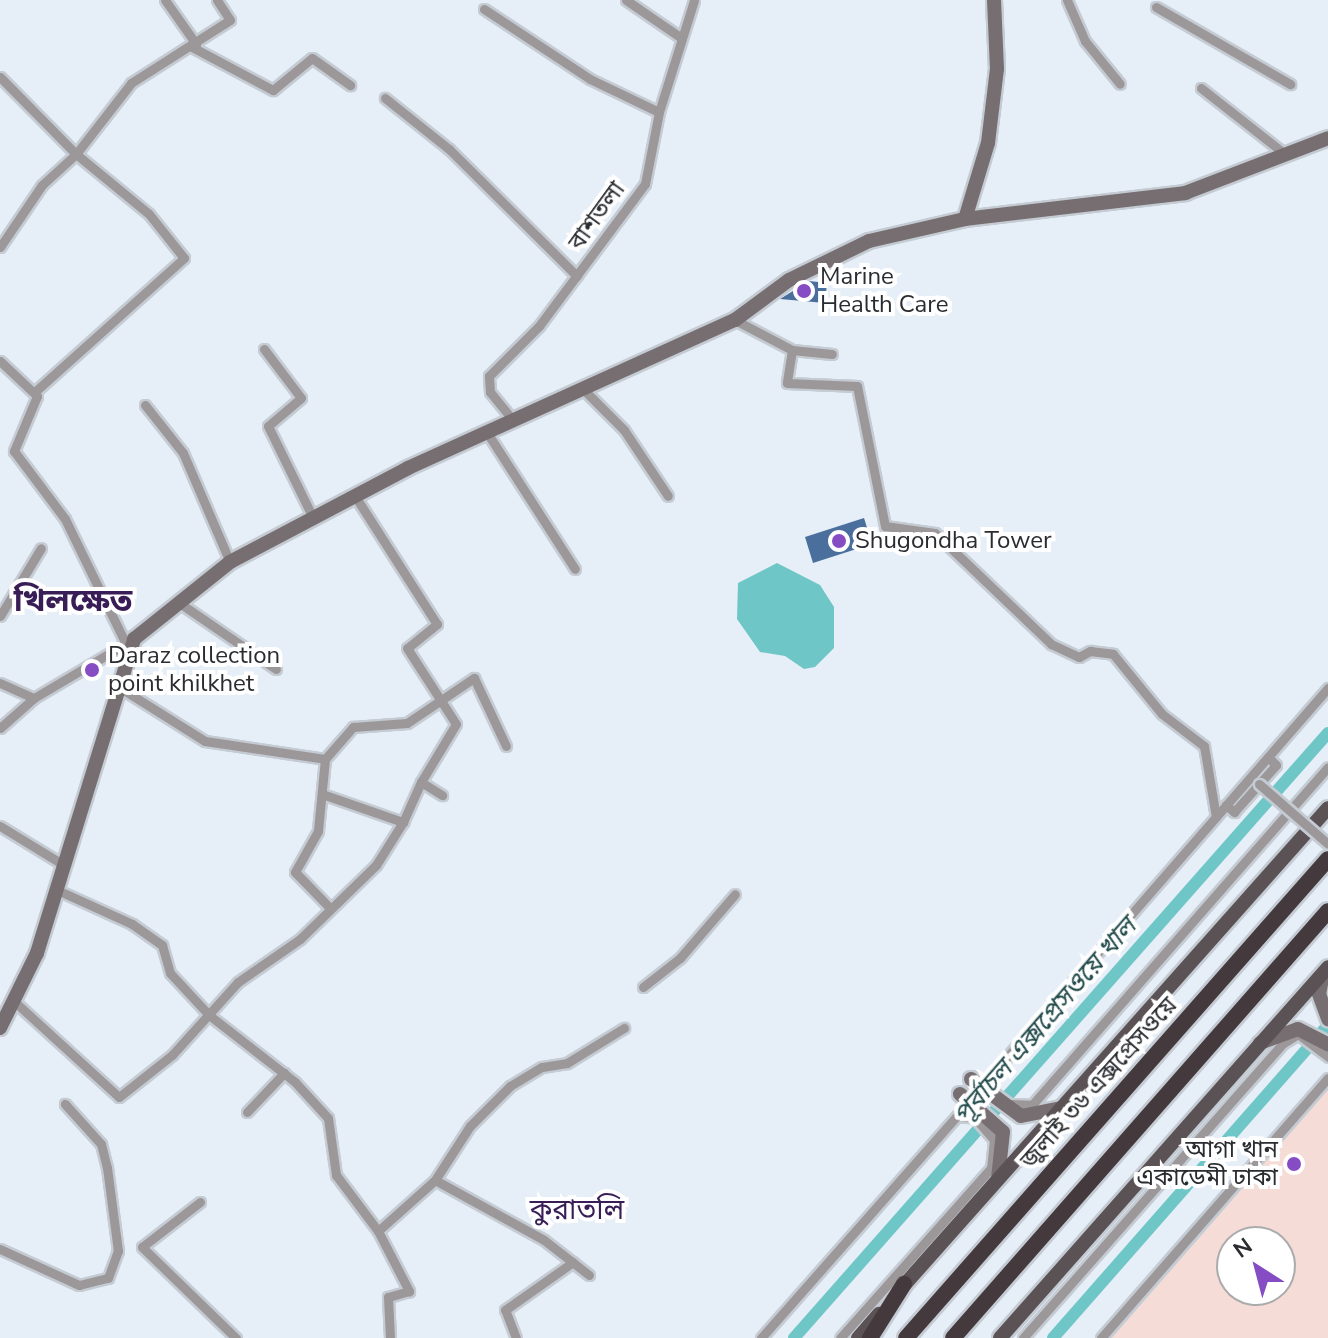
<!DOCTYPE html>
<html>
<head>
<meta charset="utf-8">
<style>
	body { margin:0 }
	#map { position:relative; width:1328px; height:1338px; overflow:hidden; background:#e6eef7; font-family:"Nunito Sans","Noto Sans Bengali",sans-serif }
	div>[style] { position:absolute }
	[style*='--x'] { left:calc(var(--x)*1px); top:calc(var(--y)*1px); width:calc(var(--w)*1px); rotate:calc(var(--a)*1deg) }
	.education>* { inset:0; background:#f6dcd6 }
	.water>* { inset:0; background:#6fc6c7 }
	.canal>* { height:12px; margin:-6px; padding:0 6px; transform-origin:6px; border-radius:6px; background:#6fc6c7 }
	.building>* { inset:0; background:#4b6f9d }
	.roads { filter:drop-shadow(2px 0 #c4cbd3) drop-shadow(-2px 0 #c4cbd3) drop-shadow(0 2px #c4cbd3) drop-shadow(0 -2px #c4cbd3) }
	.street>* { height:9px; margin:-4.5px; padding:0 4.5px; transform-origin:4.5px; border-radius:4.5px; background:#9c9799 }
	.secondary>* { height:14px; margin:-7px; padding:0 7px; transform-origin:7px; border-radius:7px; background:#766e71 }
	.primary>* { height:14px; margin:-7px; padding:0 7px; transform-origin:7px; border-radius:7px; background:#5b5255 }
	.highway>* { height:16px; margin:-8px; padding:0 8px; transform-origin:8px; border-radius:8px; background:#443a3d }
	.bridges { filter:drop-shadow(2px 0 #c4cbd3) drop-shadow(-2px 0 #c4cbd3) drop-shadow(0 2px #c4cbd3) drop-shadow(0 -2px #c4cbd3) }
	.street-bridge>* { height:9px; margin:-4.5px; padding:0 4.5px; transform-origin:4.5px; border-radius:4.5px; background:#9c9799 }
	.dots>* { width:22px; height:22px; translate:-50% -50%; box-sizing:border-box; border:4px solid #fff; border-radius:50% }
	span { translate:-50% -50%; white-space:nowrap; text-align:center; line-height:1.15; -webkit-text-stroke:8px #fff; paint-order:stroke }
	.street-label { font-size:24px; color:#2a2c30 }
	.poi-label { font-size:24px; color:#2a2c30 }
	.left { translate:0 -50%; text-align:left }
	.right { translate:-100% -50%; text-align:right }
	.water-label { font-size:26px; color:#234b4c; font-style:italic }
	.quarter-label { font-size:28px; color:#391d56 }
	.district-label { font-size:32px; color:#391d56; font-weight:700 }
	.north { position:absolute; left:1216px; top:1226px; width:80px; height:80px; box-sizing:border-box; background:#fff; border:2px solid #aaabac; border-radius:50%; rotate:324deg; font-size:22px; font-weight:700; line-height:32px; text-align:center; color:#2a2c30 }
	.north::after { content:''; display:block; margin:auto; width:28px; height:36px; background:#854cc3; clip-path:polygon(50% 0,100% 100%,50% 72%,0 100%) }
</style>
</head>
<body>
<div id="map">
	<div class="education">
		<i style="clip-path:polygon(evenodd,1328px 1085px,1328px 1338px,1108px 1338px,1328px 1085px,1232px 1242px,1280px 1242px,1280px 1290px,1232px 1290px,1232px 1242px)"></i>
	</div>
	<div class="water">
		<i style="clip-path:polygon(777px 563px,820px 585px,834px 607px,834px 648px,815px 667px,804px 669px,785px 656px,760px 652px,737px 619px,738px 583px)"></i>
	</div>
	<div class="canal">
		<i style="--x:794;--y:1338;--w:807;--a:-48.57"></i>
		<i style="--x:1053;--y:1338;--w:417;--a:-48.7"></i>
	</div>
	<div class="building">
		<i style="clip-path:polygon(809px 281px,827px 283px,825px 303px,780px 299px)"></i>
		<i style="clip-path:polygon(864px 518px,872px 544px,813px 563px,805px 537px)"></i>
	</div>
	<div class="roads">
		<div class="street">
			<i style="--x:165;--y:0;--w:54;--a:54.8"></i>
			<i style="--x:626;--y:0;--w:65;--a:34.4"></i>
			<i style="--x:1067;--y:0;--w:45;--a:66.3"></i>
			<i style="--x:1085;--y:41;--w:55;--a:50.9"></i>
			<i style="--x:1156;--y:7;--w:155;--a:29.9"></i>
			<i style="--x:484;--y:9;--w:127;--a:33.4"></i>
			<i style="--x:590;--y:79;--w:76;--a:25.6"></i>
			<i style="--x:192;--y:47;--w:92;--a:28"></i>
			<i style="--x:273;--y:90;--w:50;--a:-39.4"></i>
			<i style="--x:312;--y:58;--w:47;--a:35.4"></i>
			<i style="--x:0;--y:77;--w:108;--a:45.4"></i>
			<i style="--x:76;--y:154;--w:94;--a:39.4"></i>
			<i style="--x:149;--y:214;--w:56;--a:51.5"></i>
			<i style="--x:184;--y:258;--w:199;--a:138.1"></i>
			<i style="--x:1201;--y:88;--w:108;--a:38.2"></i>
			<i style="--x:385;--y:98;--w:82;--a:38.6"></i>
			<i style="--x:449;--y:149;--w:180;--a:44.8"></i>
			<i style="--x:0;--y:247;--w:75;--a:-55.9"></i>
			<i style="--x:42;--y:185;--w:46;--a:-42.4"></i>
			<i style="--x:76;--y:154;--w:90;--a:-52.2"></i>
			<i style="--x:131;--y:83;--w:117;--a:-32.5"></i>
			<i style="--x:230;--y:20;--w:24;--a:-123"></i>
			<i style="--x:735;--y:320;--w:64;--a:27.8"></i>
			<i style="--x:792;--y:350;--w:33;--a:99"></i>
			<i style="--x:787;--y:383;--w:70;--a:2.5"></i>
			<i style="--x:857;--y:386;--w:143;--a:78.7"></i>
			<i style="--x:885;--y:526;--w:50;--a:8"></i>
			<i style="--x:935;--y:533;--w:161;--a:43.7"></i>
			<i style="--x:1051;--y:644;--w:31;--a:25"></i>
			<i style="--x:1079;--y:657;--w:13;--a:-29"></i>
			<i style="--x:1090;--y:651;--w:23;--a:7"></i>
			<i style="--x:1113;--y:654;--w:77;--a:50.8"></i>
			<i style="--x:1162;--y:714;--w:53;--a:37.3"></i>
			<i style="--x:1204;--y:746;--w:72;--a:80.4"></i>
			<i style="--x:264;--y:349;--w:61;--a:52.9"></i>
			<i style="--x:301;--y:398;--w:43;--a:139.7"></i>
			<i style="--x:268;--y:426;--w:102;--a:63.9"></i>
			<i style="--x:792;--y:350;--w:40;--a:5.7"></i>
			<i style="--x:0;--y:361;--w:51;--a:43.4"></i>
			<i style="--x:37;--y:396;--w:60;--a:112.7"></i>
			<i style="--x:14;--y:451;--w:85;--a:53.1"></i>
			<i style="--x:65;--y:519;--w:139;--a:64"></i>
			<i style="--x:584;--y:390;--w:57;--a:45"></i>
			<i style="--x:624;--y:430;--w:79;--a:56.3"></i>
			<i style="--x:145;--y:405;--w:61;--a:51.6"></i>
			<i style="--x:183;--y:453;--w:119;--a:66.7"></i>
			<i style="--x:512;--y:419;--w:35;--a:-129"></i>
			<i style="--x:490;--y:392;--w:16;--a:-94"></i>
			<i style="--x:489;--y:376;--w:71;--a:-45"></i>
			<i style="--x:539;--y:326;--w:177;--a:-53.3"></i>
			<i style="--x:645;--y:184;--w:73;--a:-79"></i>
			<i style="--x:659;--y:112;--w:117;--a:-72.6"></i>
			<i style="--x:486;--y:431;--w:164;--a:57.2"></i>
			<i style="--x:355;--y:496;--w:152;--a:57.4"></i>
			<i style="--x:437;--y:624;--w:38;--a:141"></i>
			<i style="--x:407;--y:648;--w:90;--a:57.2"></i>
			<i style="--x:456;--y:724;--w:68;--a:121.1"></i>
			<i style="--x:181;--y:604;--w:115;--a:34.4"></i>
			<i style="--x:0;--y:616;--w:79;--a:-58.9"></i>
			<i style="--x:0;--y:683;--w:37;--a:24"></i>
			<i style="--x:122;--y:689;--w:98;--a:32.1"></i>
			<i style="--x:205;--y:741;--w:121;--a:8.5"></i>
			<i style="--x:325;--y:759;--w:72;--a:95.6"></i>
			<i style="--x:318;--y:831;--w:47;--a:119.3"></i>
			<i style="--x:295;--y:872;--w:50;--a:45.8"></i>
			<i style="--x:0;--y:728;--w:45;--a:-41.4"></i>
			<i style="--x:34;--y:698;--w:112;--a:-30.7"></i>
			<i style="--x:325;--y:759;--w:43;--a:-48.8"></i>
			<i style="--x:353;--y:727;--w:54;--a:-4.2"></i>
			<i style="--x:407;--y:723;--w:81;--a:-33.9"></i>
			<i style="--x:474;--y:678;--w:75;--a:64.8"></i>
			<i style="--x:325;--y:795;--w:83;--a:19.1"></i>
			<i style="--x:403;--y:822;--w:44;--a:-65.8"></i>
			<i style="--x:421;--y:782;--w:25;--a:32"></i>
			<i style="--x:1226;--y:805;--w:11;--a:41"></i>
			<i style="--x:1234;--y:812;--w:63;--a:-48.2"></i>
			<i style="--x:1276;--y:765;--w:11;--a:-135"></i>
			<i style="--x:0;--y:826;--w:75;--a:31.4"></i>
			<i style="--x:55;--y:889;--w:85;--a:24.4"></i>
			<i style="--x:132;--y:924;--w:37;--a:35"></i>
			<i style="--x:162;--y:945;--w:29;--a:74"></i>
			<i style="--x:170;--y:973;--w:57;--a:47.1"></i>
			<i style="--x:209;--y:1015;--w:109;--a:37.9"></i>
			<i style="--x:295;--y:1082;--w:49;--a:47.5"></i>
			<i style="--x:328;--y:1118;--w:58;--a:82"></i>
			<i style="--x:336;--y:1175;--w:70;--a:53.1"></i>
			<i style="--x:378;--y:1231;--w:68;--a:62.7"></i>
			<i style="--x:409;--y:1291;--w:22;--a:164"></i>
			<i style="--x:388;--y:1297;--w:41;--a:87.2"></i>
			<i style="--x:643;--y:987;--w:47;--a:-38.1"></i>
			<i style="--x:680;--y:958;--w:84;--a:-49.3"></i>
			<i style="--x:16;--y:1003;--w:139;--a:42.4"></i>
			<i style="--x:119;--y:1097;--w:68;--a:-38.4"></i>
			<i style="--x:172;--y:1055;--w:98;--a:-47.9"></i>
			<i style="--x:238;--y:982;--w:75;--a:-34.7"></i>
			<i style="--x:300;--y:939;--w:106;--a:-44.2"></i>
			<i style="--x:376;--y:865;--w:51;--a:-57.9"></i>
			<i style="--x:981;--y:1087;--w:529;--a:-48.99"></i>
			<i style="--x:1009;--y:1104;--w:23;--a:2"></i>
			<i style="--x:1032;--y:1105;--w:449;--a:-48.8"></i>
			<i style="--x:247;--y:1112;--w:54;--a:-46.5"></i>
			<i style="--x:435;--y:1180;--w:124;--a:28.8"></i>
			<i style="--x:544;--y:1240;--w:57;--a:37.9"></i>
			<i style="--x:200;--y:1202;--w:73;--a:142.2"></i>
			<i style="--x:142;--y:1247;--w:131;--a:44.1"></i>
			<i style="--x:378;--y:1231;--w:76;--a:-41.8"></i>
			<i style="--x:435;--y:1180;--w:64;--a:-57.1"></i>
			<i style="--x:470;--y:1126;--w:57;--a:-45"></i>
			<i style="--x:510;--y:1086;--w:37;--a:-31"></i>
			<i style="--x:542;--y:1067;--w:25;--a:-9"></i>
			<i style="--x:567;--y:1063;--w:67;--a:-31.6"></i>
			<i style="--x:0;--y:1249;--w:87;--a:24.5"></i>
			<i style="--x:79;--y:1285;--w:30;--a:-14"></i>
			<i style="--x:108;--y:1278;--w:29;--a:-70"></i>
			<i style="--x:118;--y:1251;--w:84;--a:-97.5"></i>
			<i style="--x:107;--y:1168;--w:25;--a:-104"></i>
			<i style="--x:101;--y:1144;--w:54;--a:-132"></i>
			<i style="--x:516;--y:1338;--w:30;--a:-111"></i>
			<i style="--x:505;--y:1310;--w:83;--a:-35.2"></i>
			<i style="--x:761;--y:1338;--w:296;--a:-48.6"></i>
			<i style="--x:957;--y:1116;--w:18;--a:6"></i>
			<i style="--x:975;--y:1118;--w:29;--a:49"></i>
			<i style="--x:994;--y:1140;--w:28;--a:96"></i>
			<i style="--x:991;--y:1168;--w:227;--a:131.6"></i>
			<i style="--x:1023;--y:1338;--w:392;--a:-48.6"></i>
			<i style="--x:1282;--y:1044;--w:19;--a:-32"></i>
			<i style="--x:1298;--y:1034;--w:38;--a:37"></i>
			<i style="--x:1101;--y:1338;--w:345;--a:-48.9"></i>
		</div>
		<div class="secondary">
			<i style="--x:965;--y:219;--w:222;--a:-6.7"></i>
			<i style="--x:1185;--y:193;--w:153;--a:-21"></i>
			<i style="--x:1323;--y:974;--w:20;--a:101"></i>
			<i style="--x:1319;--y:994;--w:27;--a:70"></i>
			<i style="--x:0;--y:1028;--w:84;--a:-63.7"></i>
			<i style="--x:37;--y:953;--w:329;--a:-72.8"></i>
			<i style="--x:134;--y:639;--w:123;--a:-38.7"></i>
			<i style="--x:230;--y:562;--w:201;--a:-27.8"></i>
			<i style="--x:408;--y:468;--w:359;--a:-24.4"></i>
			<i style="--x:735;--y:320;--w:67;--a:-36.5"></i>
			<i style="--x:789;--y:280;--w:89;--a:-26"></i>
			<i style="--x:869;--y:241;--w:98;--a:-12.9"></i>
			<i style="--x:965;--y:219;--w:79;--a:-73.2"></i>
			<i style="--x:988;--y:143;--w:75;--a:-83.1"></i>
			<i style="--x:997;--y:69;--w:69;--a:-92.5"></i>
			<i style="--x:1260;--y:1043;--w:40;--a:-20.2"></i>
			<i style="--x:1298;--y:1029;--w:34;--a:27"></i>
			<i style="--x:971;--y:1079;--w:62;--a:36.5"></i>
			<i style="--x:1021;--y:1116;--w:42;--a:-11"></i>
			<i style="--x:960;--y:1094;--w:57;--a:41.5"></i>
			<i style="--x:1003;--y:1132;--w:47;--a:96.1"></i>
		</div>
		<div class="primary">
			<i style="--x:898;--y:1292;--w:647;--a:-48.38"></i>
			<i style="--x:858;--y:1338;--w:32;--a:-49"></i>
			<i style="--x:1000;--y:1338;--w:495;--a:-48.5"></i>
		</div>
		<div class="highway">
			<i style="--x:870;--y:1338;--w:64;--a:-57.8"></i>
			<i style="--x:906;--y:1338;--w:638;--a:-48.62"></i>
			<i style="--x:953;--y:1338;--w:568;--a:-48.71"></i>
		</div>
	</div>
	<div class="bridges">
		<div class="street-bridge">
			<i style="--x:1259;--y:784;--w:91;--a:41"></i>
		</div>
	</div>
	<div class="dots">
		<i style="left:804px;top:291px;background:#854cc3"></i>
		<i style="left:839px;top:541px;background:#854cc3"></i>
		<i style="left:92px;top:670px;background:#854cc3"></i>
		<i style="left:1294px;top:1164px;background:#854cc3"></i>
	</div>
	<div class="street-label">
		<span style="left:597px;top:216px;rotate:-54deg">বাশতলা</span>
		<span style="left:1099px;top:1083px;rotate:-48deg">জুলাই ৩৬ এক্সপ্রেসওয়ে</span>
	</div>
	<div class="poi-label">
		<span class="left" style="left:820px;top:291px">Marine<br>Health Care</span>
		<span class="left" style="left:855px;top:541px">Shugondha Tower</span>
		<span class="left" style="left:108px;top:670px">Daraz collection<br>point khilkhet</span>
		<span class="right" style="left:1278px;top:1164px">আগা খান<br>একাডেমী ঢাকা</span>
	</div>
	<div class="water-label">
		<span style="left:1045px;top:1021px;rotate:-49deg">পূর্বাচল এক্সপ্রেসওয়ে খাল</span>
	</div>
	<div class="quarter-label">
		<span style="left:577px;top:1210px">কুরাতলি</span>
	</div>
	<div class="district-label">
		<span style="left:73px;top:601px">খিলক্ষেত</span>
	</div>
	<div class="north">N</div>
</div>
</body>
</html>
